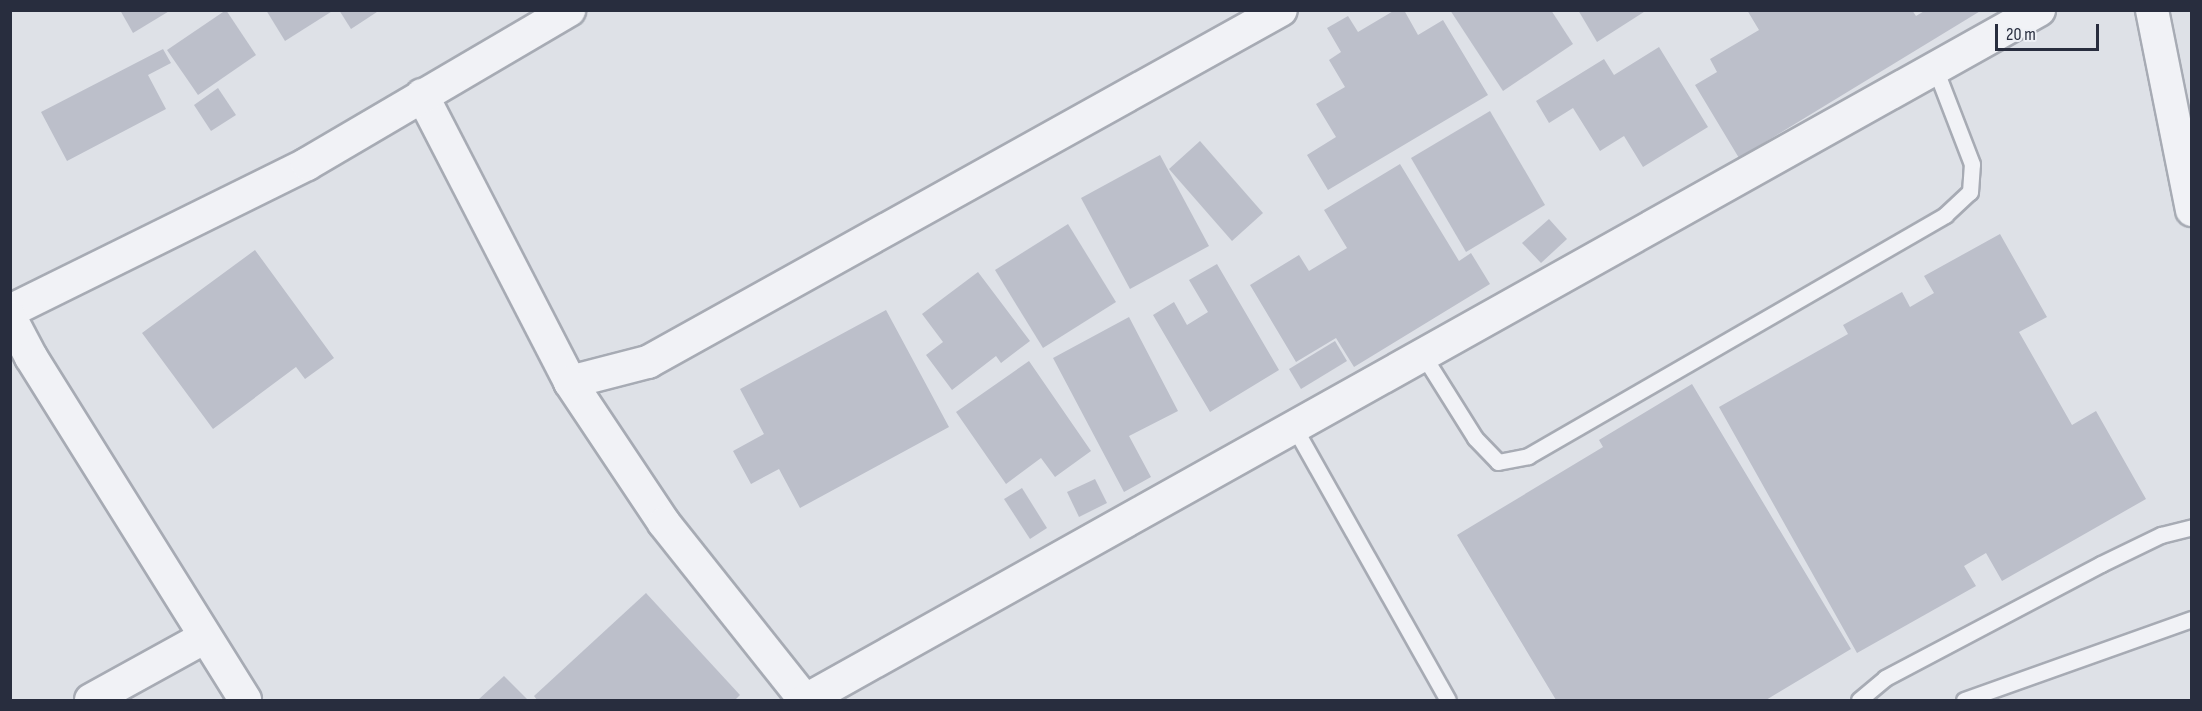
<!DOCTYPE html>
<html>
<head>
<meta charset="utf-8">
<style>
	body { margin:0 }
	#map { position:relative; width:2202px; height:711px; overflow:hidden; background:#dee1e7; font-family:"Sofia Sans Condensed",sans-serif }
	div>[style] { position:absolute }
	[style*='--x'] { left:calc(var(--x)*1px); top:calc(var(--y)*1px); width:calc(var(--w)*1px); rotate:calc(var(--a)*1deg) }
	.building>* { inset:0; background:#bcbfca }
	.roads { filter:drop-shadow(2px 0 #a7abb4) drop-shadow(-2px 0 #a7abb4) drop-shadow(0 2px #a7abb4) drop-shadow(0 -2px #a7abb4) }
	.service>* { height:15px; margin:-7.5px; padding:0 7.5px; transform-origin:7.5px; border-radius:7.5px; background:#f1f2f6 }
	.minor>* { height:32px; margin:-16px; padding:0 16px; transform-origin:16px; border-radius:16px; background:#f1f2f6 }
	span { translate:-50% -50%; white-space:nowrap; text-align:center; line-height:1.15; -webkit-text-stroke:4.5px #eef0f5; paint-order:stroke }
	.frame { position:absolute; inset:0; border:12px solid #282d3e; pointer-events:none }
	.scale { position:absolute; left:1995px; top:24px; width:104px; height:27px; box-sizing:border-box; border:3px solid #282d3e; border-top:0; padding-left:8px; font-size:18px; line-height:21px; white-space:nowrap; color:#282d3e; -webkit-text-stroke:4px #eef0f5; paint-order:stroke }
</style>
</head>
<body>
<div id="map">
	<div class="building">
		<i style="clip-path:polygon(120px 10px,171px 10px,133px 33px)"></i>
		<i style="clip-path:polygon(226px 10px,256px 55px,198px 95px,167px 50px)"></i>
		<i style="clip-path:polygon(266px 10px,334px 10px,285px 41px)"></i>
		<i style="clip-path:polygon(339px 10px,380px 10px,351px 29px)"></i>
		<i style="clip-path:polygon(1395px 10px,1404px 10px,1418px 35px,1443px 20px,1488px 95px,1328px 190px,1307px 155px,1336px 137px,1316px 104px,1345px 87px,1329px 60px,1341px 52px,1327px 28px,1348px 16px,1358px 32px)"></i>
		<i style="clip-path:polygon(1450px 10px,1551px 10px,1573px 44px,1503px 91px)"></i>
		<i style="clip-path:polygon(1578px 10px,1647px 10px,1597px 42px)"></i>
		<i style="clip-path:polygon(1747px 10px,1912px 10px,1916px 16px,1926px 10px,1982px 10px,1739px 158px,1695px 85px,1717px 72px,1710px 59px,1759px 30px)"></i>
		<i style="clip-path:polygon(1659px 47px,1708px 127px,1643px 167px,1624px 136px,1600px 151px,1573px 108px,1549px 123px,1536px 101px,1604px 59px,1614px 75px)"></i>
		<i style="clip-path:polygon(163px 49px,171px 63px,148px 75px,166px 109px,67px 161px,41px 112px)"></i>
		<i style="clip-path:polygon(218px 88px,236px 115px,211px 131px,194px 105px)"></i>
		<i style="clip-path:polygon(1490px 111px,1545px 205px,1466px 252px,1411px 158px)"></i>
		<i style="clip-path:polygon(1200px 141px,1263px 213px,1232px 241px,1169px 169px)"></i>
		<i style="clip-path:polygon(1160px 155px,1209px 246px,1130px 289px,1081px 198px)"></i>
		<i style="clip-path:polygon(1400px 164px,1459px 261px,1471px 253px,1490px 284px,1354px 367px,1336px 338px,1296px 362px,1250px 285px,1299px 255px,1309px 271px,1347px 248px,1324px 210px)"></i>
		<i style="clip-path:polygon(1549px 219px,1567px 239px,1541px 263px,1522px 243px)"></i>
		<i style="clip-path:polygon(1068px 224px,1116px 302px,1043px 348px,995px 270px)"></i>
		<i style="clip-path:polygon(2000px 234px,2047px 317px,2019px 332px,2072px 425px,2096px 411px,2146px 499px,2002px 581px,1986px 553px,1964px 566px,1976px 586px,1857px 653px,1719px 407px,1848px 334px,1843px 325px,1902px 292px,1910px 307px,1934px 293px,1924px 276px)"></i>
		<i style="clip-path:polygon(255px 250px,334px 358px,305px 379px,296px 367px,213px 429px,142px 333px)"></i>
		<i style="clip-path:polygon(1217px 264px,1279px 370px,1210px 412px,1153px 315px,1174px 302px,1187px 325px,1208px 312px,1189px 280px)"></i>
		<i style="clip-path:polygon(978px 272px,1030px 341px,1001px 363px,996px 356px,952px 390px,926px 355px,943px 342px,922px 314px)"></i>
		<i style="clip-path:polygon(886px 310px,949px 427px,800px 508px,779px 469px,751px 484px,733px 451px,764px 434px,740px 389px)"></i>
		<i style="clip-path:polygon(1129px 317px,1178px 411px,1129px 436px,1151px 477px,1124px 492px,1053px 358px)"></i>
		<i style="clip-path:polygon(1335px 341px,1347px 361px,1301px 389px,1289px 369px)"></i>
		<i style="clip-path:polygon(1029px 361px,1091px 451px,1055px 477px,1041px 458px,1006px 484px,956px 412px)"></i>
		<i style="clip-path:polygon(1692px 384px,1851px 649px,1766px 700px,1556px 700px,1457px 535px,1603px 447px,1599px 440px)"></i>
		<i style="clip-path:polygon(1095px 479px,1107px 503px,1079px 517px,1067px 492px)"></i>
		<i style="clip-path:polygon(1022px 488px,1047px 528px,1030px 539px,1004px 499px)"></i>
		<i style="clip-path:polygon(646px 593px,740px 695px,735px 700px,537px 700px,534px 696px)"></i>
		<i style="clip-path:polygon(504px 676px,528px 700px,478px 700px)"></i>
	</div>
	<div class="roads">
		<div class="service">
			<i style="--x:1423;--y:355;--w:98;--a:57.9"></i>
			<i style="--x:1475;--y:438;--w:33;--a:46"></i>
			<i style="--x:1498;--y:462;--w:31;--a:-11"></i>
			<i style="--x:1528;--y:456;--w:482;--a:-30"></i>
			<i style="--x:1945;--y:215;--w:34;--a:-43"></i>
			<i style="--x:1970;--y:192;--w:28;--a:-86"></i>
			<i style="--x:1972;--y:164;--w:103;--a:-111.1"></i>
			<i style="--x:1294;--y:427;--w:313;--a:60.6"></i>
			<i style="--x:1859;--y:700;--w:34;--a:-40"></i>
			<i style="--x:1885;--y:678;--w:244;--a:-27.8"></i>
			<i style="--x:2101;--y:564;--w:67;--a:-25.8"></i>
			<i style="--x:2161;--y:535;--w:32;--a:-14"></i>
			<i style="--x:1964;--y:700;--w:242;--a:-19.6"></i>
		</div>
		<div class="minor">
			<i style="--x:2152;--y:10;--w:204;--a:78.7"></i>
			<i style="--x:422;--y:95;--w:323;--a:62.7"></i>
			<i style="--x:570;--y:382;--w:169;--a:56.3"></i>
			<i style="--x:664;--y:523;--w:226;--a:51.5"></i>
			<i style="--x:10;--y:311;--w:331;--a:-26.3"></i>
			<i style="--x:307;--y:164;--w:304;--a:-30.4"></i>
			<i style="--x:10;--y:317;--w:45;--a:62.3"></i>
			<i style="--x:31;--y:357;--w:404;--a:58"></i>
			<i style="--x:570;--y:382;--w:81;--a:-14.4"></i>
			<i style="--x:648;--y:362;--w:724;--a:-29.08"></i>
			<i style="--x:91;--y:700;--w:130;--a:-28.9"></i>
			<i style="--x:806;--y:700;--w:1413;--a:-29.23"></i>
		</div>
	</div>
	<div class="frame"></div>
	<div class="scale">20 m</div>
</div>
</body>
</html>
